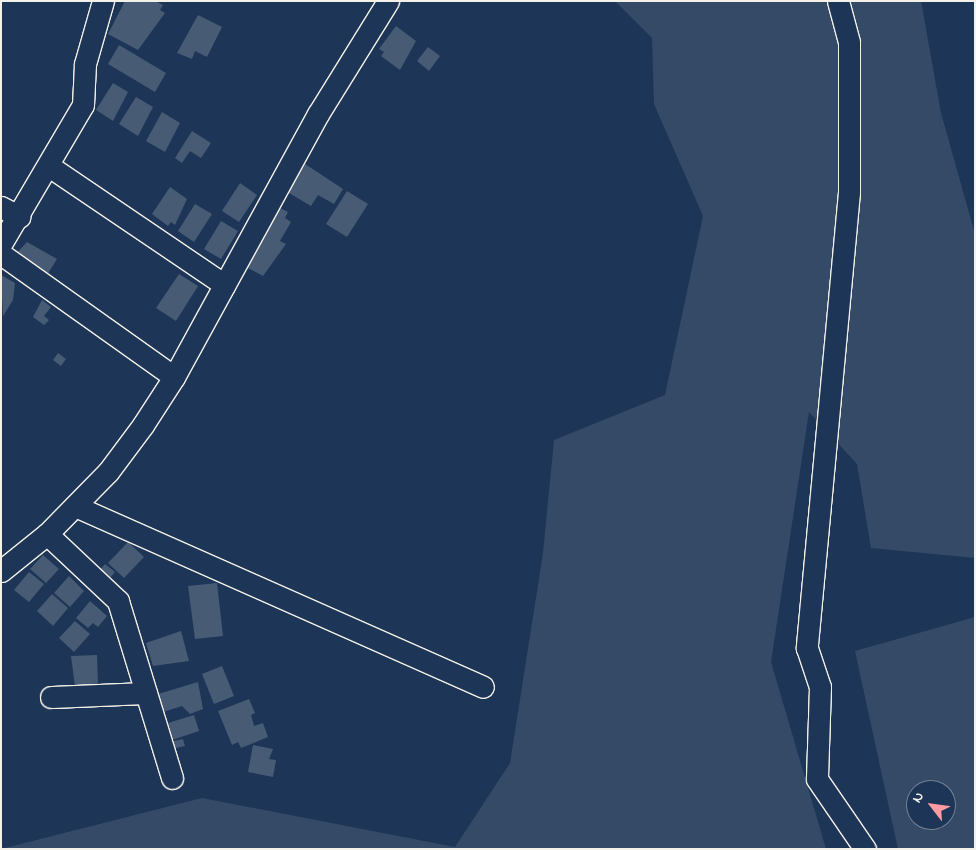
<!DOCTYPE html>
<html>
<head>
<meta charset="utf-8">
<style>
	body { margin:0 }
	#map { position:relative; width:976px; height:850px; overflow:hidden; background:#1d3557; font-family:"Indie Flower",sans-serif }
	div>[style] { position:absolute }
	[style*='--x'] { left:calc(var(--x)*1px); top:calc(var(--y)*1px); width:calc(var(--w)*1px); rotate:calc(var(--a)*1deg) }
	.green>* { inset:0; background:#354a67 }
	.building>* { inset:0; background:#485b74 }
	.roads { filter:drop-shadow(1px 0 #f4f1e8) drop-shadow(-1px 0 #f4f1e8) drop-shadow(0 1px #f4f1e8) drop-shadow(0 -1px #f4f1e8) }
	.minor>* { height:21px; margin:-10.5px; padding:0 10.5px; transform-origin:10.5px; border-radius:10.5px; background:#1d3557 }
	span { translate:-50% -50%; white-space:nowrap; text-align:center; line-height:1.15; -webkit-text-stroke:4px #1d3557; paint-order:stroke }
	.frame { position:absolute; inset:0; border:2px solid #f4f1e8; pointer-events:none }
	.north { position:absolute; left:906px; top:780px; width:50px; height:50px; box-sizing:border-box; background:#1d3557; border:1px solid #738091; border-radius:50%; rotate:300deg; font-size:14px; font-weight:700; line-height:20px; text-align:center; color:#f4f1e8 }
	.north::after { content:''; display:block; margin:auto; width:18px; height:22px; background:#ff9aa2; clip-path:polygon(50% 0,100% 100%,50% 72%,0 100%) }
</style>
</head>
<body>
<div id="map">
	<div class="green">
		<i style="clip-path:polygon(615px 1px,921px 1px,941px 113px,975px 234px,975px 558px,871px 548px,857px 464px,809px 412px,771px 662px,826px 849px,1px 849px,202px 798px,455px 847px,510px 763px,543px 553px,554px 440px,665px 395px,703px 216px,654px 104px,652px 38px)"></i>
		<i style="clip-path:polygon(evenodd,975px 617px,975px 849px,898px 849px,855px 651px,975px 617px,916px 790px,946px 790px,946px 820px,916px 820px,916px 790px)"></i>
	</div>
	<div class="building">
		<i style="clip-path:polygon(125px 1px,155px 1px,163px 5px,160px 10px,165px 13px,138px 50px,108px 34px)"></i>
		<i style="clip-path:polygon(198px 15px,222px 27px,207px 57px,195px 51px,192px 59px,177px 53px)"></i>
		<i style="clip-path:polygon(396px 26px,416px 41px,400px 70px,381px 56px,384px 52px,379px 49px)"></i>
		<i style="clip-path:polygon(119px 45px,166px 73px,155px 92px,108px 64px)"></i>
		<i style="clip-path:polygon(428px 47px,440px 56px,429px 71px,417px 61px)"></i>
		<i style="clip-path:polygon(113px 83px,128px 92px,113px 121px,96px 110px)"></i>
		<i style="clip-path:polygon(136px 97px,153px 107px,138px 136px,119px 124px)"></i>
		<i style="clip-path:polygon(162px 112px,180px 123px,165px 152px,146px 141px)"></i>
		<i style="clip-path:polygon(192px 131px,211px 143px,201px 158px,190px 151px,182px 163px,175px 158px)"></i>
		<i style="clip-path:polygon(302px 162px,343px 189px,334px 204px,318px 195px,311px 206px,284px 190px)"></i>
		<i style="clip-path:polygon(240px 183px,257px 195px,239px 222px,222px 211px)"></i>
		<i style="clip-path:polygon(170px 187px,187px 199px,175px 225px,171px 222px,168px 226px,152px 214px)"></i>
		<i style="clip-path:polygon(347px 191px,368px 204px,347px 237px,326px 224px)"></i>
		<i style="clip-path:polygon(195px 204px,212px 214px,194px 242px,178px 231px)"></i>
		<i style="clip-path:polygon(278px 207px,288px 212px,285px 218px,291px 222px,280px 241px,286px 244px,263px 276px,242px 265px)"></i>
		<i style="clip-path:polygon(221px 221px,238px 231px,221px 259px,204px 249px)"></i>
		<i style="clip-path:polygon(27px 242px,57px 259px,44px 280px,13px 257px)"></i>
		<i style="clip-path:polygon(179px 274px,198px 286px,176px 321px,156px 308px)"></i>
		<i style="clip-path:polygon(1px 275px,15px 283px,13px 300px,3px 316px)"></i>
		<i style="clip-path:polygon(42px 300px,51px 307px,44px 316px,49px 320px,44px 325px,33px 317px)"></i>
		<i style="clip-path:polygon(58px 353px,66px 359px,61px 366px,53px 360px)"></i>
		<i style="clip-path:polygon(128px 542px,144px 557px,124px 578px,108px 563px)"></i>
		<i style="clip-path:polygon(43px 555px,59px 569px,46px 583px,30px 569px)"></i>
		<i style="clip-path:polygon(105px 564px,115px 572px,109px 579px,99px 571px)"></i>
		<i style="clip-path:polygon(29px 572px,44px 584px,29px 602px,14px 590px)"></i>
		<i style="clip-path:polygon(69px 576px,84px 591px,70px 607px,54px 593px)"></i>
		<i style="clip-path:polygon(217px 583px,223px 636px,195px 639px,188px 586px)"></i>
		<i style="clip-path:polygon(52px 594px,68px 608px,53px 626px,37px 611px)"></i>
		<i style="clip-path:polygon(90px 601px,107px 616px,98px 627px,93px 623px,88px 628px,76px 618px)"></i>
		<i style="clip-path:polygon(75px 621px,90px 634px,74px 652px,59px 638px)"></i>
		<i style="clip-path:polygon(181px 631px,189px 661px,153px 666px,146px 643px)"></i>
		<i style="clip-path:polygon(97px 655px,98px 686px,75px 687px,71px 656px)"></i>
		<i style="clip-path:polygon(222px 666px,234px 696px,214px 704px,202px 674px)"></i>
		<i style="clip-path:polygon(198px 682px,203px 709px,190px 714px,182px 706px,160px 713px,155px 695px)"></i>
		<i style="clip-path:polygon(249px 699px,255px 713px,251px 715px,254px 726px,263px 723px,268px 737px,241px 748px,238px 742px,232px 745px,218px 711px)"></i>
		<i style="clip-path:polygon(194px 715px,199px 731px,169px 741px,166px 729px,170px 728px,168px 723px)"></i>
		<i style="clip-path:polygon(183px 739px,185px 746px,171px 749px,169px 742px)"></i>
		<i style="clip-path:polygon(253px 745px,273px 749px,269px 759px,276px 760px,273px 777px,248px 772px)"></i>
	</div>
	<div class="roads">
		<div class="minor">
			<i style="--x:838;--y:1;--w:42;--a:75"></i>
			<i style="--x:849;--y:42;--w:150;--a:90"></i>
			<i style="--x:849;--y:192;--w:458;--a:95.3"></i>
			<i style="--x:807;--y:648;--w:41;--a:71.6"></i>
			<i style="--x:820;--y:687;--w:92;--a:91.9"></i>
			<i style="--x:817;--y:779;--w:85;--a:55.6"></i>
			<i style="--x:49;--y:166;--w:212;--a:34.1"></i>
			<i style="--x:1;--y:207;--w:21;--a:28"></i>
			<i style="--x:1;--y:244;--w:161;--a:-59.5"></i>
			<i style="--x:83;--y:105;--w:41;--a:-87.2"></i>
			<i style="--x:85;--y:64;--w:66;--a:-74.1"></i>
			<i style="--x:1;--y:254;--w:212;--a:35.4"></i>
			<i style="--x:75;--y:506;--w:446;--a:23.9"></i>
			<i style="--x:47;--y:534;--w:98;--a:43.3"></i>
			<i style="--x:118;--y:601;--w:185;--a:73"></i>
			<i style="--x:1;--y:571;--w:59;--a:-38.8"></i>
			<i style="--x:47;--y:534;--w:87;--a:-45.5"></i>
			<i style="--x:108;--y:472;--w:59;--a:-53.3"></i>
			<i style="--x:143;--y:425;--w:57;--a:-57.1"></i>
			<i style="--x:174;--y:377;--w:300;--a:-61.3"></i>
			<i style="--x:318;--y:114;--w:133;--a:-58.2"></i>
			<i style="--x:51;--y:697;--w:95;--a:-2.4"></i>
		</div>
	</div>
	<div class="frame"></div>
	<div class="north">N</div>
</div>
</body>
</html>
